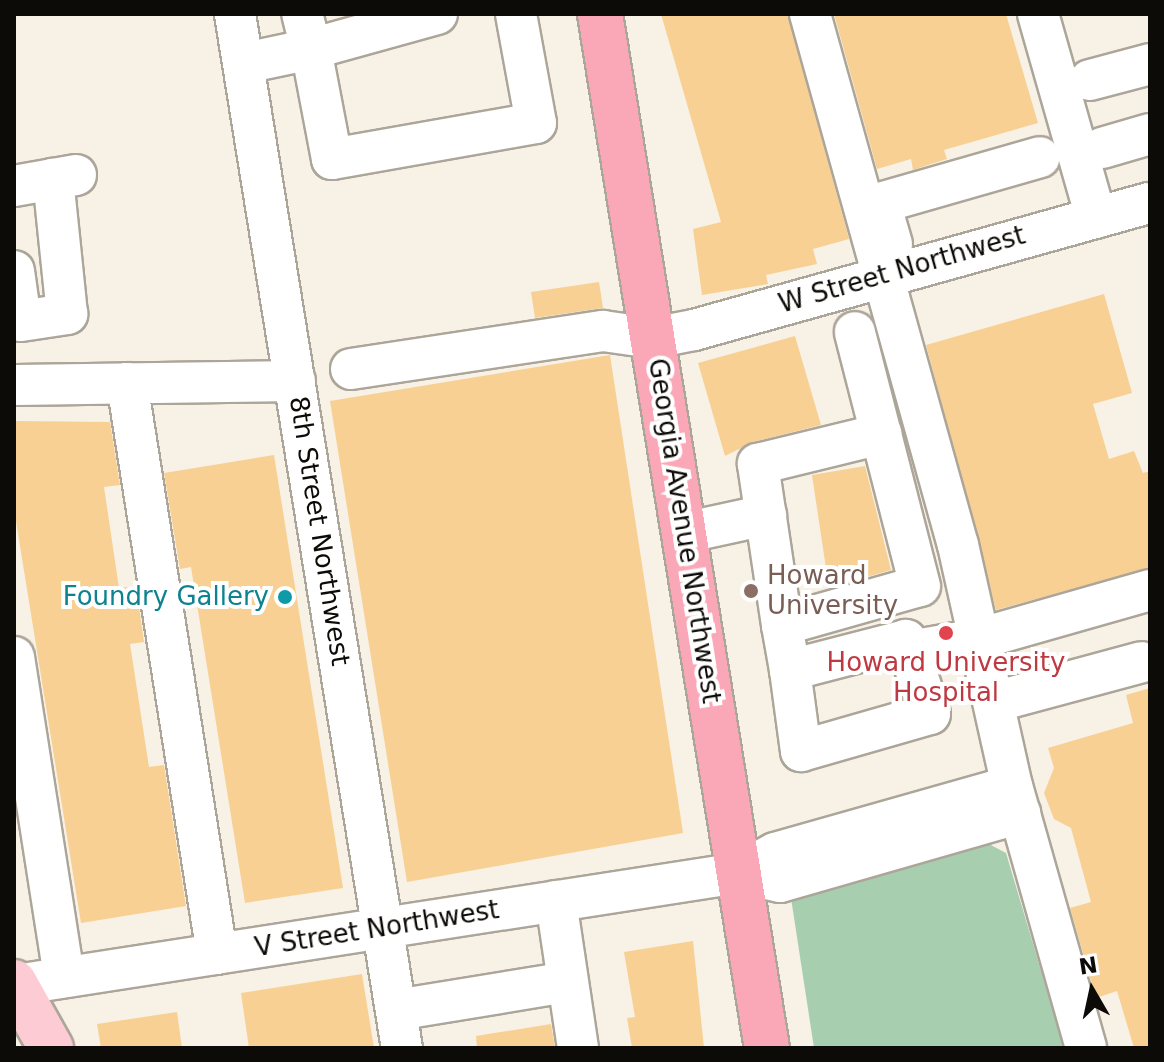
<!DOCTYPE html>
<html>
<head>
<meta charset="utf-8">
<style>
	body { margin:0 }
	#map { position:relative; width:1164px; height:1062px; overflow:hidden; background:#f8f1e5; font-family:"DejaVu Sans",sans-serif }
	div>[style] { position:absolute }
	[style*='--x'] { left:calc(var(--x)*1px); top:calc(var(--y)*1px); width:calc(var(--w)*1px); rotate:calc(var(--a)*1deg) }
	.green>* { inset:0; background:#a8ceb0 }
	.building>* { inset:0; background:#f8d093 }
	.roads { filter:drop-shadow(2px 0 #aca599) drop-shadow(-2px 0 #aca599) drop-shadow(0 2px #aca599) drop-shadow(0 -2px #aca599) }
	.minor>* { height:40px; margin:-20px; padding:0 20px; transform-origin:20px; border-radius:20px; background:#fff }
	.major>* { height:44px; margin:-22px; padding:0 22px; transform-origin:22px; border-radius:22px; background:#fccbd4 }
	.highway>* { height:44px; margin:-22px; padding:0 22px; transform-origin:22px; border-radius:22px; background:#faa8b7 }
	.dots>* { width:22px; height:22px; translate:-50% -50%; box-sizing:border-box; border:4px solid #fff; border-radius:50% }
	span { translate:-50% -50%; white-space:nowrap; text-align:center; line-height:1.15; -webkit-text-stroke:8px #fff; paint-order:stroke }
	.street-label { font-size:26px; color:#0d0b07 }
	.education-label { font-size:26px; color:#785e54 }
	.left { translate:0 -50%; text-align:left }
	.culture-label { font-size:26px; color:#0d838f }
	.right { translate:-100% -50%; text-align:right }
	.health-label { font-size:26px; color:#be3a42 }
	.frame { position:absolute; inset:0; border:16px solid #0d0b07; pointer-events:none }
	.north { position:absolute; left:1052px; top:950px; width:80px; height:80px; -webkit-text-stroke:6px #fff; paint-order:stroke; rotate:351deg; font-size:22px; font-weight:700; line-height:32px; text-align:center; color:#0d0b07 }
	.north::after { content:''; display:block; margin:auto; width:28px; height:36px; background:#0d0b07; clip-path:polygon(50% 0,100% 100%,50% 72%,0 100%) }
</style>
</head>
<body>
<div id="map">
	<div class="green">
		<i style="clip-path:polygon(985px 842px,1006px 853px,1064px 1048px,814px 1048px,791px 898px)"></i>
	</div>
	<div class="building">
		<i style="clip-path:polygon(661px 14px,788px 14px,849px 239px,813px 249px,817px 264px,766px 275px,768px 284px,702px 295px,693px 229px,721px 222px)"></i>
		<i style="clip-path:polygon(834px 14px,1006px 14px,1038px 123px,944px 150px,947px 159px,931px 164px,913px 170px,911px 159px,877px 169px)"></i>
		<i style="clip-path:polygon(599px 282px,603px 308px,535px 318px,531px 292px)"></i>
		<i style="clip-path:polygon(1104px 294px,1132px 393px,1093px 404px,1109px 459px,1134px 451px,1143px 473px,1150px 471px,1150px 568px,996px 610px,926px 345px)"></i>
		<i style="clip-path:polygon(795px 336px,821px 425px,753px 442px,725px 456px,698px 363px)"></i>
		<i style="clip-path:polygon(610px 355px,683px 833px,407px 882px,330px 401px)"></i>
		<i style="clip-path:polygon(14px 421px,110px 422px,120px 485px,104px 487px,119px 588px,136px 586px,144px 642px,130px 644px,149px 767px,164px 765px,186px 906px,81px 923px,14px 509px)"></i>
		<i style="clip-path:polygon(274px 455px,343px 888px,245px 903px,191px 567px,180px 569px,164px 473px)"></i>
		<i style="clip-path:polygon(865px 466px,891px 570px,829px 588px,812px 475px)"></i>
		<i style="clip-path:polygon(1150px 688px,1150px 1048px,1134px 1048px,1117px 991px,1096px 998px,1070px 908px,1091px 902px,1071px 828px,1054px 819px,1044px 793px,1054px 768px,1048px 748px,1133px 723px,1126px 695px)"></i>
		<i style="clip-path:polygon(693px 941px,704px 1048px,632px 1048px,627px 1018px,635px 1017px,624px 952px)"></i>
		<i style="clip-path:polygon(362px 974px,374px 1048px,249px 1048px,241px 993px)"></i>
		<i style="clip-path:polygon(177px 1012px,182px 1048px,101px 1048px,97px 1024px)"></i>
		<i style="clip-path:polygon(551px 1024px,555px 1048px,477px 1048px,476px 1036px)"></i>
	</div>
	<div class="roads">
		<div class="minor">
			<i style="--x:235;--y:14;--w:1047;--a:80.83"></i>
			<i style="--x:437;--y:14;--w:131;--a:164.5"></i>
			<i style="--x:311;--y:49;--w:112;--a:79.2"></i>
			<i style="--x:332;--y:159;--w:207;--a:-10"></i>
			<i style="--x:536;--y:123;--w:111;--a:-100.4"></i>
			<i style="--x:810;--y:14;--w:551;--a:74.43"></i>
			<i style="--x:958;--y:545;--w:247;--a:77.4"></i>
			<i style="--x:1012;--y:786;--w:272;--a:74.2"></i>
			<i style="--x:1038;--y:14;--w:212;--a:74.1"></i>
			<i style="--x:245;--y:63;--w:67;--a:-12"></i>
			<i style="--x:311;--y:49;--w:36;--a:-104"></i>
			<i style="--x:1090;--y:80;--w:62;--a:-14.9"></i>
			<i style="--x:1102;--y:148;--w:50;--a:-16.3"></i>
			<i style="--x:14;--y:186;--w:63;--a:-10.1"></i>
			<i style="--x:892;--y:244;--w:43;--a:-106.3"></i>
			<i style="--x:880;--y:203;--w:166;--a:-16"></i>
			<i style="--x:14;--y:271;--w:50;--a:82"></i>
			<i style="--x:21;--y:321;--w:47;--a:-8.7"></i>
			<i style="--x:67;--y:314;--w:136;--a:-95.9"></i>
			<i style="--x:351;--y:369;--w:255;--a:-8.6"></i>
			<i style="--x:603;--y:331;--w:50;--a:8"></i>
			<i style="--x:653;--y:338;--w:42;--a:-11"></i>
			<i style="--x:694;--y:330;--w:473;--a:-15.6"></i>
			<i style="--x:127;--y:383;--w:578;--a:81.04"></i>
			<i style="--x:14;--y:385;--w:281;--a:-0.8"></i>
			<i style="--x:683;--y:533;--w:85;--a:-12.2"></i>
			<i style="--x:782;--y:625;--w:143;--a:-15.8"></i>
			<i style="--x:920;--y:586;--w:262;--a:-104.4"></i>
			<i style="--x:910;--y:651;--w:69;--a:-10"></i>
			<i style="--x:978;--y:639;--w:179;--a:-15.9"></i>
			<i style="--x:14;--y:657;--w:324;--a:81.1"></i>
			<i style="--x:790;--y:670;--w:82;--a:82.3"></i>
			<i style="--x:801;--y:751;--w:134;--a:-16"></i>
			<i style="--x:930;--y:714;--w:78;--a:-108"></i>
			<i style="--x:906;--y:640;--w:120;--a:165.5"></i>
			<i style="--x:790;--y:670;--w:46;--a:-100.1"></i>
			<i style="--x:782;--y:625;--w:163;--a:-98.5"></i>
			<i style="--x:758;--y:464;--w:127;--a:-13.7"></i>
			<i style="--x:994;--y:702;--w:153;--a:-15.1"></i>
			<i style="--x:738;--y:873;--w:43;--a:12.1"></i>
			<i style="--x:780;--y:882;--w:250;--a:-16"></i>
			<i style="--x:556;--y:901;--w:149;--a:81.5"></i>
			<i style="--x:16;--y:985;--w:731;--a:-8.82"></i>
			<i style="--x:738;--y:873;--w:42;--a:-28.4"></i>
			<i style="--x:775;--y:853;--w:246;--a:-15.8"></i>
			<i style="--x:396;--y:1010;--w:154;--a:-9.3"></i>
		</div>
		<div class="major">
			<i style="--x:14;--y:982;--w:76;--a:60.7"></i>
		</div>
		<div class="highway">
			<i style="--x:600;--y:14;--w:1047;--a:80.83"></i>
		</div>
	</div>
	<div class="dots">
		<i style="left:751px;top:591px;background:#8d6e63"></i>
		<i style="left:285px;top:597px;background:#0f9aa8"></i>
		<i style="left:946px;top:633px;background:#e0444e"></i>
	</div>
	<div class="street-label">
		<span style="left:902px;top:270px;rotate:-16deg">W Street Northwest</span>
		<span style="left:319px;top:531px;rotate:81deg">8th Street Northwest</span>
		<span style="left:684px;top:531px;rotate:81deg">Georgia Avenue Northwest</span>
		<span style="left:377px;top:929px;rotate:-9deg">V Street Northwest</span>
	</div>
	<div class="education-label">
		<span class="left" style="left:767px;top:591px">Howard<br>University</span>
	</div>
	<div class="culture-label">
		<span class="right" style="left:269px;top:597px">Foundry Gallery</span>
	</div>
	<div class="health-label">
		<span style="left:946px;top:678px">Howard University<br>Hospital</span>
	</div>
	<div class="frame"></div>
	<div class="north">N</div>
</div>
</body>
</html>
